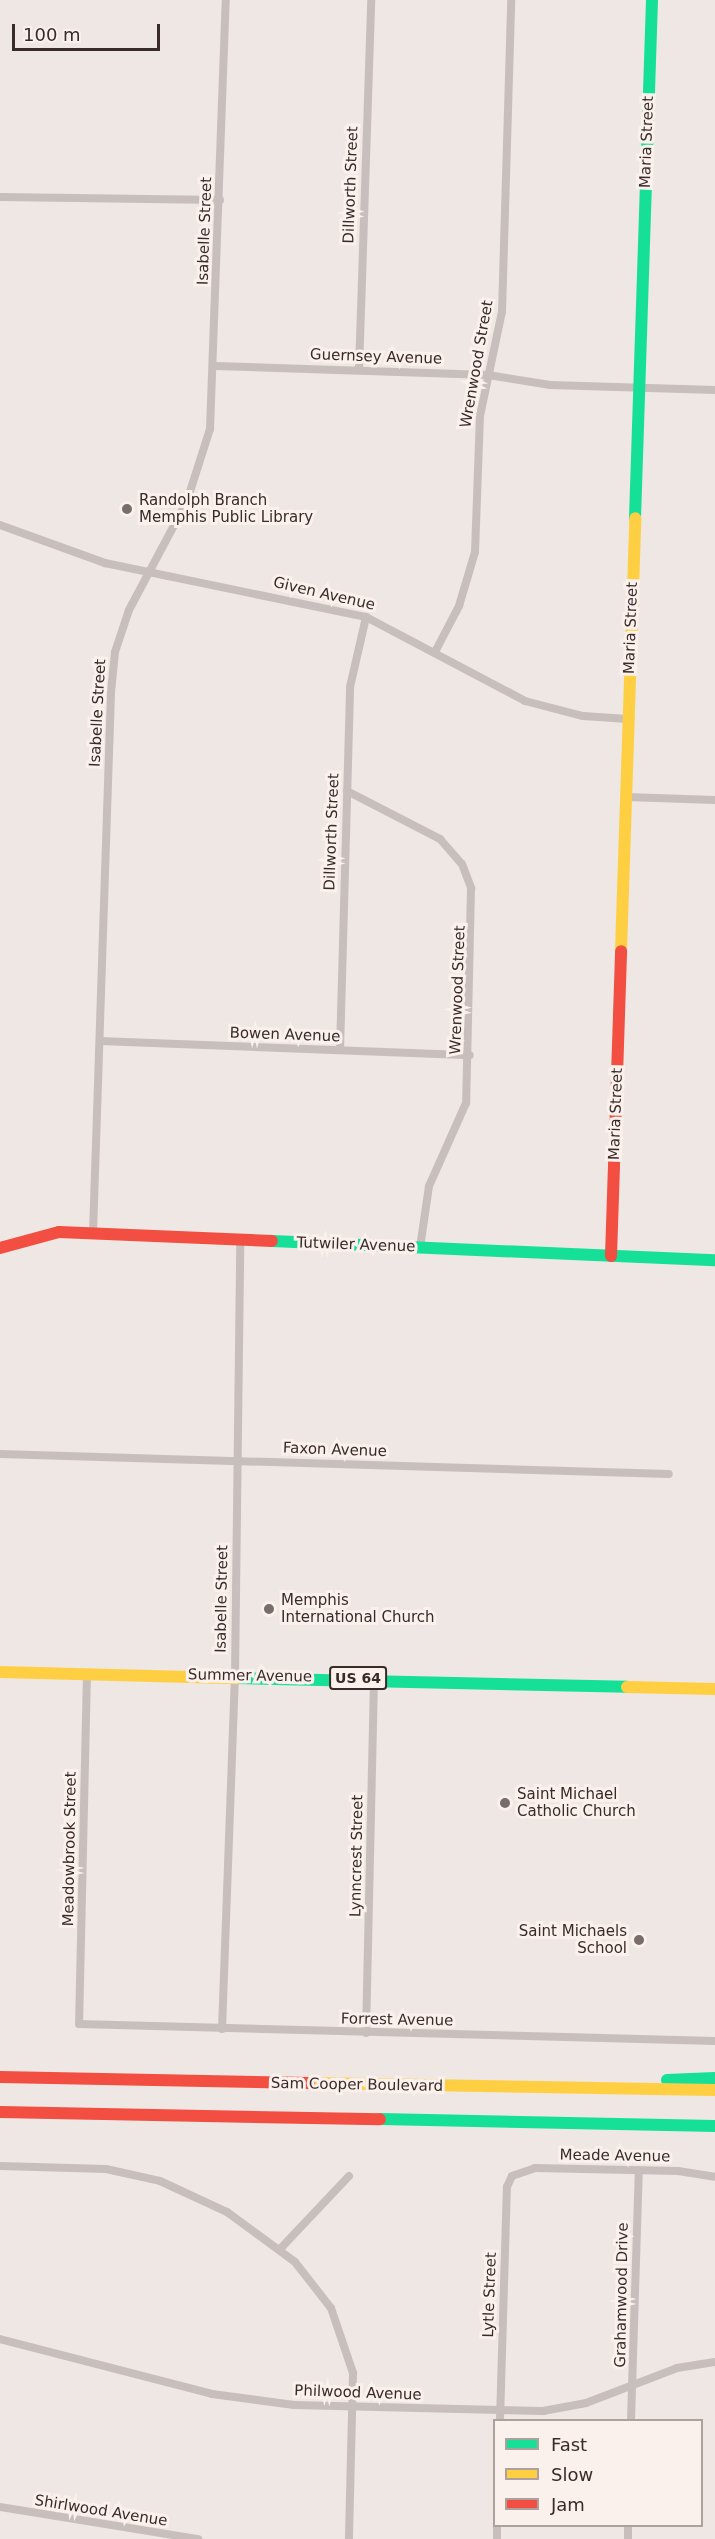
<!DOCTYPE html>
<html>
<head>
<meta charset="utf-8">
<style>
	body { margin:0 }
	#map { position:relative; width:715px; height:2539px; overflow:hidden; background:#eee7e4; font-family:"DejaVu Sans",sans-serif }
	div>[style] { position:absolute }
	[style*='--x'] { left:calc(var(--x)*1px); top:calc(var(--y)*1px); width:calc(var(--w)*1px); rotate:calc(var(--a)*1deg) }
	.street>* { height:8px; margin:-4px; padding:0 4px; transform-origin:4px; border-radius:4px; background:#c8bfbd }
	.fast>* { height:12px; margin:-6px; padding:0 6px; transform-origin:6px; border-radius:6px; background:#16e098 }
	.slow>* { height:12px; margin:-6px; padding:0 6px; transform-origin:6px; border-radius:6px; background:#ffcf43 }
	.jam>* { height:12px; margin:-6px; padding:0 6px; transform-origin:6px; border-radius:6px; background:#f24e42 }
	.dots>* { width:16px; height:16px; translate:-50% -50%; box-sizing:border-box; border:3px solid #faf0ec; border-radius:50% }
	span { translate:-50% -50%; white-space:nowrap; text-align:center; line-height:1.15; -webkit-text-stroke:6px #faf0ec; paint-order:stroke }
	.shield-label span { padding:2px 4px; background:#faf0ec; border:2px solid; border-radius:4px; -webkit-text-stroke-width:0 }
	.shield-label { font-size:14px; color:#392b2a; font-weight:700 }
	.street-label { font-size:15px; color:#392b2a }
	.poi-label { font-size:15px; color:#392b2a }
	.left { translate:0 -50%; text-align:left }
	.right { translate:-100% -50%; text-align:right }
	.legend { position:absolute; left:493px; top:2419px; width:210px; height:108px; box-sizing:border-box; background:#faf0ec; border:2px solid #ada19e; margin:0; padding:8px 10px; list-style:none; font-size:18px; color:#392b2a }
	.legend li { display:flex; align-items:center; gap:12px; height:30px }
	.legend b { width:30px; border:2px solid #ada19e }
	.scale { position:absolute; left:12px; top:24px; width:148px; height:27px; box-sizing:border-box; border:3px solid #392b2a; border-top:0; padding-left:8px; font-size:18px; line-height:21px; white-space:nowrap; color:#392b2a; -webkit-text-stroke:4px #faf0ec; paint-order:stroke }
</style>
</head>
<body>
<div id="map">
	<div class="street">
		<i style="--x:0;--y:197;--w:220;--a:0.8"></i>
		<i style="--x:215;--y:366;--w:273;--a:1.9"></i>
		<i style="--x:488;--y:375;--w:63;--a:9.2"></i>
		<i style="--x:550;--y:385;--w:165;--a:1.7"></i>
		<i style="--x:359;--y:370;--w:370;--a:-88.1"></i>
		<i style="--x:0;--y:525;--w:112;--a:19.9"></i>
		<i style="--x:105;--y:563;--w:267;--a:11.7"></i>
		<i style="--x:366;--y:617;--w:180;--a:27.8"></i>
		<i style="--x:525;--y:701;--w:60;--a:14.5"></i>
		<i style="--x:583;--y:716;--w:45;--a:3.8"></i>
		<i style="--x:435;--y:652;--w:52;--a:-62.4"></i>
		<i style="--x:459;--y:606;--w:56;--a:-73.5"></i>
		<i style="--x:475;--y:552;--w:136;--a:-87.9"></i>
		<i style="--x:480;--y:416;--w:106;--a:-78.1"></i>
		<i style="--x:502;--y:312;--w:312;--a:-88.3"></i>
		<i style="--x:347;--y:791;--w:105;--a:27.3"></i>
		<i style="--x:440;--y:839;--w:33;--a:49"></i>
		<i style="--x:462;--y:864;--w:26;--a:69"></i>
		<i style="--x:471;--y:888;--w:215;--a:91.3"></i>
		<i style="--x:466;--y:1103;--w:91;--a:114"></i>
		<i style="--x:429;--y:1186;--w:63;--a:98.3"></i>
		<i style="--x:626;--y:797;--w:89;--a:1.9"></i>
		<i style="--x:100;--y:1041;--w:370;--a:2.2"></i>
		<i style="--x:340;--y:1050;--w:363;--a:-88.4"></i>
		<i style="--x:350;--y:687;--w:72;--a:-77.1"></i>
		<i style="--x:93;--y:1233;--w:541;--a:-88.09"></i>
		<i style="--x:111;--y:692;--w:40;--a:-84.3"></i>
		<i style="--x:115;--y:652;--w:44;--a:-71.6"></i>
		<i style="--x:129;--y:610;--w:123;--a:-62"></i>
		<i style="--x:187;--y:501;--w:76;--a:-72.3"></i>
		<i style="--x:210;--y:429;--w:429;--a:-87.9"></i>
		<i style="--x:0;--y:1454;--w:669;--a:1.71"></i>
		<i style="--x:87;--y:1674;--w:350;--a:91.3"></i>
		<i style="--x:79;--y:2024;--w:636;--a:1.53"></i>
		<i style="--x:222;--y:2029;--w:353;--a:-87.9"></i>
		<i style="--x:235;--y:1676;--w:436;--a:-89.3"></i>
		<i style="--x:366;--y:2033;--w:354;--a:-88.7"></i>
		<i style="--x:0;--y:2166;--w:106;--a:1.6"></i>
		<i style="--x:106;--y:2169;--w:55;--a:12.5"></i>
		<i style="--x:160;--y:2181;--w:74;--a:24.8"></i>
		<i style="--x:227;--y:2212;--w:84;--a:36.3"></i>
		<i style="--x:295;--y:2262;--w:58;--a:52"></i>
		<i style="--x:331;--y:2308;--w:69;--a:71.3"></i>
		<i style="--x:353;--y:2373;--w:166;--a:91.4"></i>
		<i style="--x:281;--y:2248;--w:99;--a:-46.6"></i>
		<i style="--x:0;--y:2339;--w:219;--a:14.5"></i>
		<i style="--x:212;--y:2394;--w:83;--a:7.6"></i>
		<i style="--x:294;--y:2405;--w:249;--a:1.4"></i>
		<i style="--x:543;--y:2411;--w:44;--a:-10.5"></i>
		<i style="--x:586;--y:2403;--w:97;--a:-21"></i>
		<i style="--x:677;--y:2368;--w:38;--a:-9"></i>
		<i style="--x:500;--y:2420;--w:233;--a:-88.3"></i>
		<i style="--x:507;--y:2187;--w:12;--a:-66"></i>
		<i style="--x:512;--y:2176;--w:24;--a:-19"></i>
		<i style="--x:535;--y:2168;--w:143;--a:1.2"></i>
		<i style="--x:678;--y:2171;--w:37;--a:9"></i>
		<i style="--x:631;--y:2420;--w:250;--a:-88.2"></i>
		<i style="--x:0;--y:2507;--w:201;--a:9.2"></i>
		<i style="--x:497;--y:2539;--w:13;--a:-90"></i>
		<i style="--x:628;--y:2539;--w:13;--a:-90"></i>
	</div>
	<div class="fast">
		<i style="--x:635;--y:518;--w:518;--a:-88.12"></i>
		<i style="--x:272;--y:1241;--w:443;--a:2.5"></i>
		<i style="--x:237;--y:1678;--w:390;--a:1.3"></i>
		<i style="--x:667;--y:2080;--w:48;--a:-2.4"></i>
		<i style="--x:380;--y:2119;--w:335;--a:1.2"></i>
	</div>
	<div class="slow">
		<i style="--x:621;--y:951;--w:433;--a:-88.1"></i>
		<i style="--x:0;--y:1672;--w:237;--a:1.5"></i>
		<i style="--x:627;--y:1687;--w:88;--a:1.3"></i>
		<i style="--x:309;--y:2083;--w:406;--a:1"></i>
	</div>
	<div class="jam">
		<i style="--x:0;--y:1248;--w:61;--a:-15.2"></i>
		<i style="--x:59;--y:1232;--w:213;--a:2.4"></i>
		<i style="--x:611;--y:1256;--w:305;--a:-88.1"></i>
		<i style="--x:0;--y:2077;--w:309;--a:1.1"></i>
		<i style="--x:0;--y:2112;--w:380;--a:1.1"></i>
	</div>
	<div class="dots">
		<i style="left:127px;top:509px;background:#786d6b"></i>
		<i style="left:269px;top:1609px;background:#786d6b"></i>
		<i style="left:505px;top:1803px;background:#786d6b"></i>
		<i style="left:639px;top:1940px;background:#786d6b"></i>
	</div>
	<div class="shield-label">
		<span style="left:358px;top:1678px">US 64</span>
	</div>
	<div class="street-label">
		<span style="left:647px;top:142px;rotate:-88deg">Maria Street</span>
		<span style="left:351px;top:185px;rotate:-88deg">Dillworth Street</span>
		<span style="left:205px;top:231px;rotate:-88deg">Isabelle Street</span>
		<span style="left:376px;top:357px;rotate:2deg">Guernsey Avenue</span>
		<span style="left:477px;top:364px;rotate:-80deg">Wrenwood Street</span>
		<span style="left:324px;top:594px;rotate:13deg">Given Avenue</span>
		<span style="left:631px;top:628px;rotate:-88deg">Maria Street</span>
		<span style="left:98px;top:713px;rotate:-87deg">Isabelle Street</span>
		<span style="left:332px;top:832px;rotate:-88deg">Dillworth Street</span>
		<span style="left:458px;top:990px;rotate:-88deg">Wrenwood Street</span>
		<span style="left:285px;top:1035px;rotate:2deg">Bowen Avenue</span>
		<span style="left:616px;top:1114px;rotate:-88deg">Maria Street</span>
		<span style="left:356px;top:1245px;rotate:2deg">Tutwiler Avenue</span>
		<span style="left:335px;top:1450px;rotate:2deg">Faxon Avenue</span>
		<span style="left:222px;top:1599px;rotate:-89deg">Isabelle Street</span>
		<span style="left:250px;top:1676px;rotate:1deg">Summer Avenue</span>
		<span style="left:70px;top:1849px;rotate:-89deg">Meadowbrook Street</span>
		<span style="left:357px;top:1856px;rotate:-89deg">Lynncrest Street</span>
		<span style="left:397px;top:2020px;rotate:1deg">Forrest Avenue</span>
		<span style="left:357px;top:2085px;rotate:1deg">Sam Cooper Boulevard</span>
		<span style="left:615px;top:2156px;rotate:1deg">Meade Avenue</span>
		<span style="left:490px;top:2295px;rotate:-88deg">Lytle Street</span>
		<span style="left:622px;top:2295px;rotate:-89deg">Grahamwood Drive</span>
		<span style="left:358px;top:2393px;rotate:2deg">Philwood Avenue</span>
		<span style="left:101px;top:2511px;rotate:9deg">Shirlwood Avenue</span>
	</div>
	<div class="poi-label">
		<span class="left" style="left:139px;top:509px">Randolph Branch<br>Memphis Public Library</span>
		<span class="left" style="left:281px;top:1609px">Memphis<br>International Church</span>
		<span class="left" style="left:517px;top:1803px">Saint Michael<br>Catholic Church</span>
		<span class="right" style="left:627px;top:1940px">Saint Michaels<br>School</span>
	</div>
	<ul class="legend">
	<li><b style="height:8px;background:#16e098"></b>Fast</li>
	<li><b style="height:8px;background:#ffcf43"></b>Slow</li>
	<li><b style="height:8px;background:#f24e42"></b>Jam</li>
	</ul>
	<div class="scale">100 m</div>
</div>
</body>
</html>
